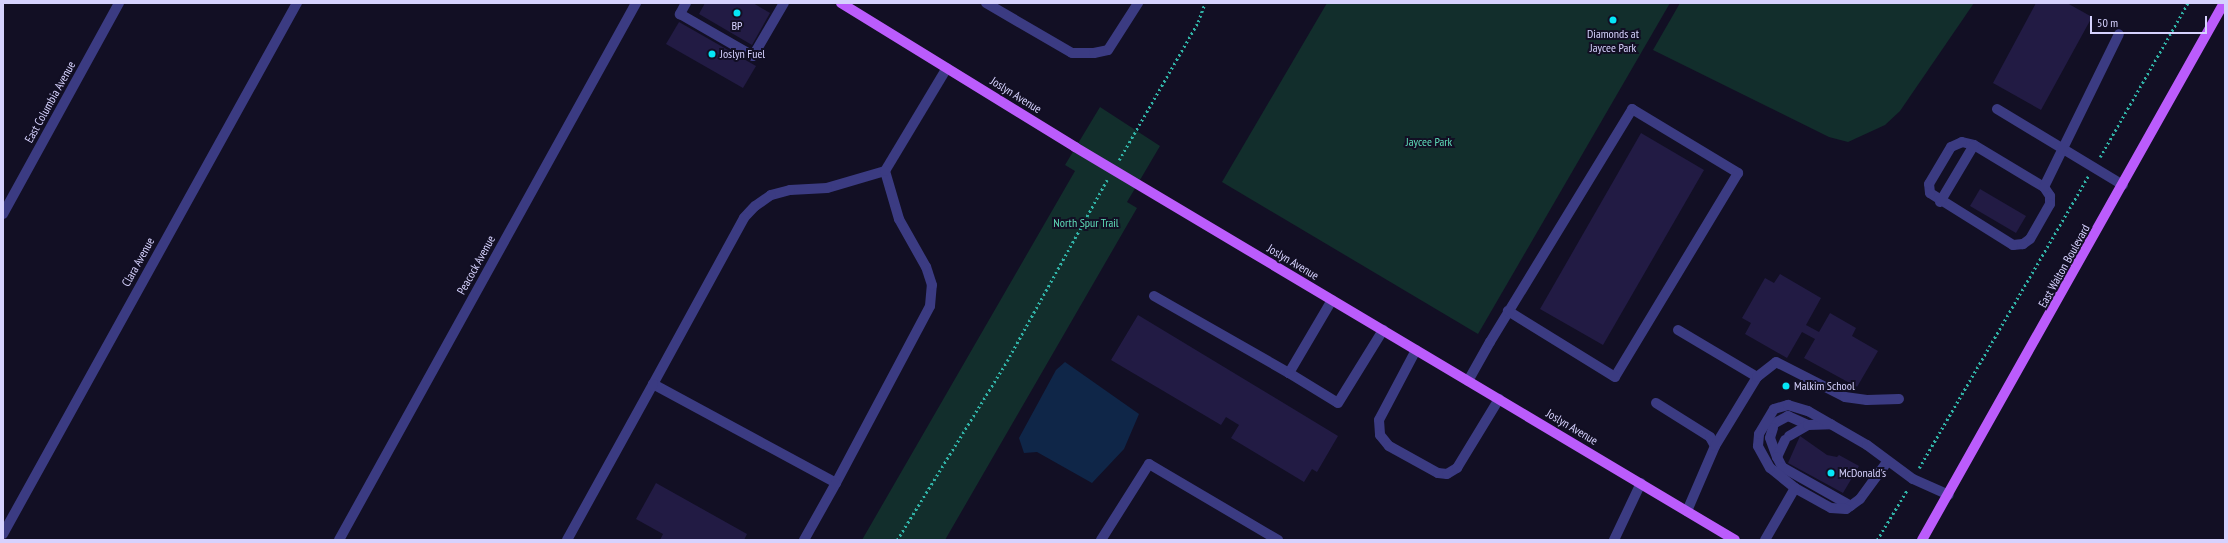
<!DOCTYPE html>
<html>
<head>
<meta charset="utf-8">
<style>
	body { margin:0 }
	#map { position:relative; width:2228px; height:543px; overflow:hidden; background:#120f24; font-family:"PT Sans Narrow",sans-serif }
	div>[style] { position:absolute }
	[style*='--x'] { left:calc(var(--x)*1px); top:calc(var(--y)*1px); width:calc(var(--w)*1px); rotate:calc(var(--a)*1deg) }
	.green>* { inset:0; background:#122e2c }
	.water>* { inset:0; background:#0f2648 }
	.building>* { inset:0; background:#221b44 }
	.path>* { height:2.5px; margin-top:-1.25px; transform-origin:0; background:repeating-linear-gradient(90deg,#31b3a7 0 2px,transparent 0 5px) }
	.minor>* { height:10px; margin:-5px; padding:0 5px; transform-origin:5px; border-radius:5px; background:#3b3b82 }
	.major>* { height:10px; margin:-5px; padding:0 5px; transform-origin:5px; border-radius:5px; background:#bb5cfc }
	.dots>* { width:11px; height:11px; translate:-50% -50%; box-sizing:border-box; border:2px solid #120f24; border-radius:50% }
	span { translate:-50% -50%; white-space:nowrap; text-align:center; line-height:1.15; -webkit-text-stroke:4px #120f24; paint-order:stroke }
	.poi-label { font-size:12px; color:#d6d2fe }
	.left { translate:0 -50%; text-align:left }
	.street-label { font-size:12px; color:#d6d2fe }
	.park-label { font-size:12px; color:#5fddba }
	.frame { position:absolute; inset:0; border:4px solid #d6d2fe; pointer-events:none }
	.scale { position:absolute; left:2090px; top:16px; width:117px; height:18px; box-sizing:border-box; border:2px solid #d6d2fe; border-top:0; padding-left:5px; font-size:12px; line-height:14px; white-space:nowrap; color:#d6d2fe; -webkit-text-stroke:3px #120f24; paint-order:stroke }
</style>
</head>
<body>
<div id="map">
	<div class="green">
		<i style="clip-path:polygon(1327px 3px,1670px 3px,1478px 334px,1222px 182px)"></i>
		<i style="clip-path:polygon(1680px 3px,1974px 3px,1900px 111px,1885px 125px,1848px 142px,1829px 137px,1653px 50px)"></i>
		<i style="clip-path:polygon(1100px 107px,1160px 146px,1127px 202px,1137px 208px,945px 540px,862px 540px,1075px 171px,1065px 165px)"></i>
	</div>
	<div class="water">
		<i style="clip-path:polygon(1065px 362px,1139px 414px,1124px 449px,1092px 483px,1037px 452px,1024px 453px,1019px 438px,1056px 370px)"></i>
	</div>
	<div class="building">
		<i style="clip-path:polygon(705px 3px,753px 3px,770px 13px,752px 45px,699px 14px)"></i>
		<i style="clip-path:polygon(2036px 3px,2067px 3px,2092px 17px,2041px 110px,1993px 83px)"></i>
		<i style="clip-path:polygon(679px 22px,756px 66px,743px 88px,666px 44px)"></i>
		<i style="clip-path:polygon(1641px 133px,1704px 170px,1603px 345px,1540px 309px)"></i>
		<i style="clip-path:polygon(1980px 189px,2026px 216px,2016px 233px,1970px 206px)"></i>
		<i style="clip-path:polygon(1780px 274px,1821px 298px,1806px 325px,1819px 332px,1830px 313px,1856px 328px,1852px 336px,1878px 351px,1857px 387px,1804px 358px,1815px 339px,1802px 332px,1787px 358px,1745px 334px,1751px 323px,1742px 318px,1765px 278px,1774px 283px)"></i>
		<i style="clip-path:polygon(1138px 315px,1338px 436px,1317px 472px,1312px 469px,1304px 482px,1231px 438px,1239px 425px,1226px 417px,1221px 425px,1111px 360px)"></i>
		<i style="clip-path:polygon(1800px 436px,1827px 455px,1837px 457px,1839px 455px,1859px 466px,1843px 493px,1788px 463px)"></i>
		<i style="clip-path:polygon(656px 483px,747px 534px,744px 540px,660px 540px,663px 534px,636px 519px)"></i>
	</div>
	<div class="path">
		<i style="--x:2100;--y:157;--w:177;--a:-60.3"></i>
		<i style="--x:1119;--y:160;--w:159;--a:-60.2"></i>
		<i style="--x:1198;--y:22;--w:20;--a:-70"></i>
		<i style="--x:1919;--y:468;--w:337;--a:-59.9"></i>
		<i style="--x:897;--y:540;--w:210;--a:-58.4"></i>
		<i style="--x:1007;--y:361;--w:207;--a:-61.1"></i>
		<i style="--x:1877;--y:540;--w:58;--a:-59"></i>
	</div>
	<div class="minor">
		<i style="--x:686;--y:3;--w:13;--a:119"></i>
		<i style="--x:680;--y:14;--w:84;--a:29.9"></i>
		<i style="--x:753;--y:56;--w:61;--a:-59.7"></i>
		<i style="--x:986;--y:3;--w:99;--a:30.2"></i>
		<i style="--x:1072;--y:53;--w:22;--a:0"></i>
		<i style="--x:1094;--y:53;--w:14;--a:-12"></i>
		<i style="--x:1108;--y:50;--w:56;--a:-57.4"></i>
		<i style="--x:1997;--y:109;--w:147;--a:31.1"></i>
		<i style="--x:1962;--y:142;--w:12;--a:14"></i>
		<i style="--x:1974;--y:145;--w:82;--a:31"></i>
		<i style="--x:2044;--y:187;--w:11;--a:56"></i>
		<i style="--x:2050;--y:196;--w:8;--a:90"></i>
		<i style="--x:2050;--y:204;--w:40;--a:119.7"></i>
		<i style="--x:2030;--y:239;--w:9;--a:144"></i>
		<i style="--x:2023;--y:244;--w:10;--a:174"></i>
		<i style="--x:2013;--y:245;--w:98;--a:-147.9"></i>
		<i style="--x:1930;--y:193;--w:9;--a:-96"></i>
		<i style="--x:1929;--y:184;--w:43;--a:-59.3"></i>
		<i style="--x:1951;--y:147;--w:12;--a:-24"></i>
		<i style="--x:885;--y:171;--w:60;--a:163.7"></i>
		<i style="--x:827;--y:188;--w:37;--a:177"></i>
		<i style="--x:790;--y:190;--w:20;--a:165"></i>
		<i style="--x:771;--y:195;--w:19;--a:145"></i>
		<i style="--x:755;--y:206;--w:16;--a:133"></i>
		<i style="--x:744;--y:218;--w:189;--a:118.7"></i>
		<i style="--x:653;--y:384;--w:208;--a:28.4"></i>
		<i style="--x:836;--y:483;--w:200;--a:-62"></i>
		<i style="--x:930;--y:306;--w:21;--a:-85"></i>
		<i style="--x:932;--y:285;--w:19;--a:-108"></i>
		<i style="--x:926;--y:267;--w:55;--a:-119.4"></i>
		<i style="--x:899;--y:219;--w:50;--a:-106.3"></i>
		<i style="--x:885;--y:171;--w:120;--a:-59"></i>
		<i style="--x:2044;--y:187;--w:170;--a:-63.9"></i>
		<i style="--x:1940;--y:202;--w:66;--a:-59.2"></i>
		<i style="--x:3;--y:214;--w:241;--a:-61.2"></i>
		<i style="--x:1154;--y:296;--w:155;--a:29.7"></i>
		<i style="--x:1332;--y:300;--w:85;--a:120.5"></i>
		<i style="--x:1289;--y:373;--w:57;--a:31.5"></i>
		<i style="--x:1338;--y:403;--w:86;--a:-58.3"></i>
		<i style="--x:1678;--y:330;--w:92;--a:30.7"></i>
		<i style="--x:1416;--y:350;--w:79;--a:117.9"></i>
		<i style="--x:1379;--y:420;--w:15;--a:86"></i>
		<i style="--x:1380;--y:435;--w:14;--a:51"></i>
		<i style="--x:1389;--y:446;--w:56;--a:28.9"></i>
		<i style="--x:1438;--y:473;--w:9;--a:6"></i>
		<i style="--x:1447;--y:474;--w:12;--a:-31"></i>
		<i style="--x:1457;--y:468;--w:81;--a:-58.7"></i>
		<i style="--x:1468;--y:381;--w:45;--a:-60.6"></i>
		<i style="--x:1490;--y:342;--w:273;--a:-58.6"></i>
		<i style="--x:1632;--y:109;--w:124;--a:31.1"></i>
		<i style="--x:1738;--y:173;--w:238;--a:121.1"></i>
		<i style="--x:1615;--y:377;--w:126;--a:-148.3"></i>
		<i style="--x:1656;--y:403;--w:64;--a:32.2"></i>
		<i style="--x:1710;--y:437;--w:10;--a:61"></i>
		<i style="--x:1715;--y:446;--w:71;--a:113.3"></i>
		<i style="--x:1775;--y:423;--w:15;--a:-28"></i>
		<i style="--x:1788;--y:416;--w:22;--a:24"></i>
		<i style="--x:1773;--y:428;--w:10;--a:107"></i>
		<i style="--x:1770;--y:438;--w:20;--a:70"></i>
		<i style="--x:1789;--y:436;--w:22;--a:-30"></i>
		<i style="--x:1808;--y:425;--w:23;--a:-2"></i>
		<i style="--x:1785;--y:440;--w:19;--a:115"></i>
		<i style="--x:1777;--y:457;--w:11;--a:63"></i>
		<i style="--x:1782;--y:467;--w:79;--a:29.5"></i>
		<i style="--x:1715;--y:446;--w:81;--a:-58.7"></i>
		<i style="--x:1757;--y:377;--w:24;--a:-38"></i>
		<i style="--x:1776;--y:362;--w:77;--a:26.9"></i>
		<i style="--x:1845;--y:397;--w:22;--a:8"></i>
		<i style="--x:1867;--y:400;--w:32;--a:-2"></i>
		<i style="--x:1887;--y:462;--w:46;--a:126.1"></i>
		<i style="--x:1860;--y:499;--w:17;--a:144"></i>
		<i style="--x:1846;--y:509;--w:15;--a:-176"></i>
		<i style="--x:1831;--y:508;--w:41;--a:-150.9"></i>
		<i style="--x:1795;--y:488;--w:32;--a:-141"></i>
		<i style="--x:1770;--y:468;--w:25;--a:-119"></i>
		<i style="--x:1758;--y:446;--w:12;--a:-85"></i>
		<i style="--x:1759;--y:434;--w:29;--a:-59"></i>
		<i style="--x:1774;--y:409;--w:15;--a:-16"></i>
		<i style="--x:1788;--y:405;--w:21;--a:17"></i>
		<i style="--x:1808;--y:411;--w:68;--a:30"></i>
		<i style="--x:1867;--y:445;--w:57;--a:36.5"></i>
		<i style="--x:1913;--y:479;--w:39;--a:24"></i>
		<i style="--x:3;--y:534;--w:607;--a:-61.03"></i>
		<i style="--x:339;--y:540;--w:614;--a:-61.05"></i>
		<i style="--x:567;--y:540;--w:178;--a:-61.1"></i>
		<i style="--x:804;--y:540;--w:65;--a:-60.7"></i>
		<i style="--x:1101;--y:540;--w:90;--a:-57.7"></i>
		<i style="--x:1149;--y:464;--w:150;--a:30.5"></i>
		<i style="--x:1614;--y:540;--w:63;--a:-64.7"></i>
		<i style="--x:1765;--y:540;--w:60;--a:-60"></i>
	</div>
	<div class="major">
		<i style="--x:841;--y:3;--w:275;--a:31.6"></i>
		<i style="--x:1075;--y:147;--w:768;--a:30.77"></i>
		<i style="--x:1922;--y:540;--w:616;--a:-60.65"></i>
	</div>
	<div class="dots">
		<i style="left:737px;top:13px;background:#05e7f7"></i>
		<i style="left:1613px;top:20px;background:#05e7f7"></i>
		<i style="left:712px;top:54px;background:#05e7f7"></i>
		<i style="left:1786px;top:386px;background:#05e7f7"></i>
		<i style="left:1831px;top:473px;background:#05e7f7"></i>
	</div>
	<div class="poi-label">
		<span style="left:737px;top:26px">BP</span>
		<span style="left:1613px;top:41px">Diamonds at<br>Jaycee Park</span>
		<span class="left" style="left:720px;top:54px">Joslyn Fuel</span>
		<span class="left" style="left:1794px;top:386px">Malkim School</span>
		<span class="left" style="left:1839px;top:473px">McDonald's</span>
	</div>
	<div class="street-label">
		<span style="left:1016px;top:95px;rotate:32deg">Joslyn Avenue</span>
		<span style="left:50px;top:102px;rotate:-61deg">East Columbia Avenue</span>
		<span style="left:138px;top:262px;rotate:-61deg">Clara Avenue</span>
		<span style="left:1293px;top:262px;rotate:31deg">Joslyn Avenue</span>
		<span style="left:476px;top:265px;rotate:-61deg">Peacock Avenue</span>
		<span style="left:2064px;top:266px;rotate:-61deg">East Walton Boulevard</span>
		<span style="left:1572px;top:427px;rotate:31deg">Joslyn Avenue</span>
	</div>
	<div class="park-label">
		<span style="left:1429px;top:142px">Jaycee Park</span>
		<span style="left:1086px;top:223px">North Spur Trail</span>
	</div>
	<div class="frame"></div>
	<div class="scale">50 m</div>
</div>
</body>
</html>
